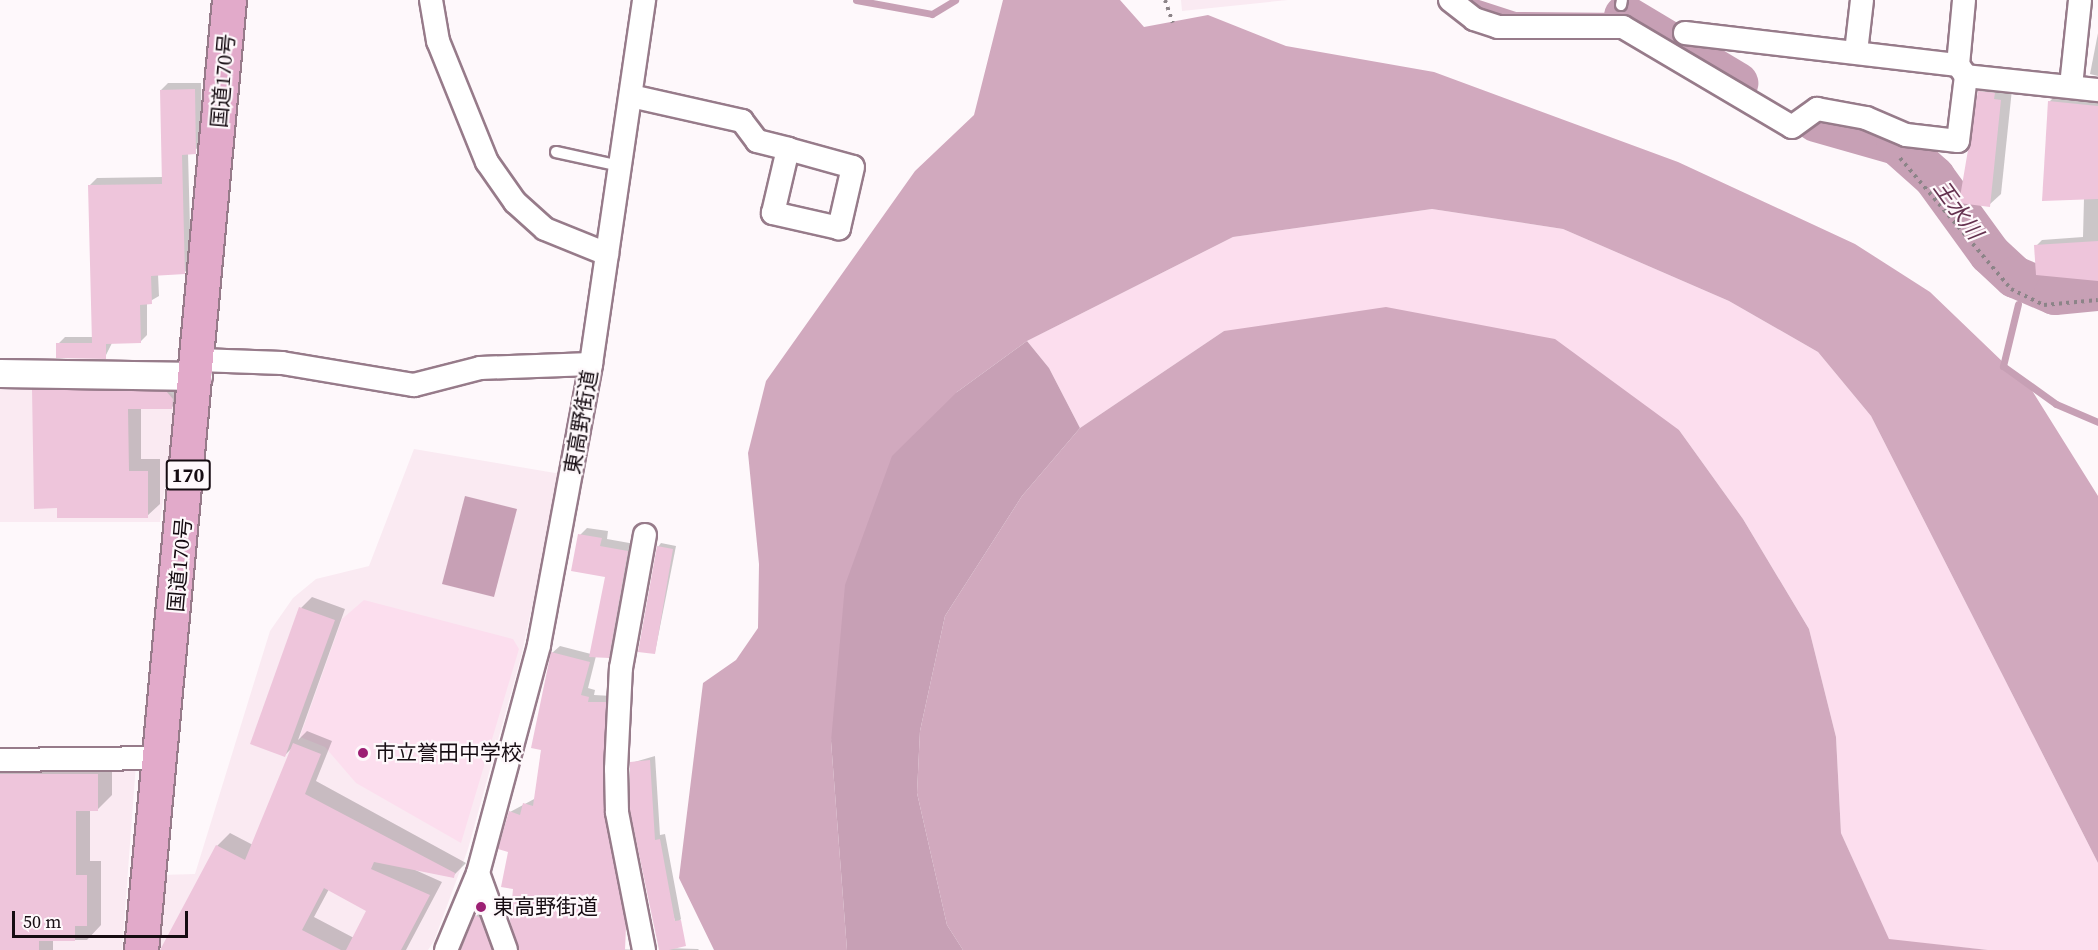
<!DOCTYPE html>
<html>
<head>
<meta charset="utf-8">
<style>
	body { margin:0 }
	#map { position:relative; width:2098px; height:950px; overflow:hidden; background:#fef8fb; font-family:"Source Serif 4","Noto Sans JP",serif }
	div>[style] { position:absolute }
	[style*='--x'] { left:calc(var(--x)*1px); top:calc(var(--y)*1px); width:calc(var(--w)*1px); rotate:calc(var(--a)*1deg) }
	.built>* { inset:0; background:#faeaf2 }
	.green>* { inset:0; background:#fcdeee }
	.forest>* { inset:0; background:#d1a9be }
	.water>* { inset:0; background:#c7a0b5 }
	.shadow>* { inset:0; background:#0003 }
	.stream>* { height:7px; margin:-3.5px; padding:0 3.5px; transform-origin:3.5px; border-radius:3.5px; background:#c7a0b5 }
	.river>* { height:42px; margin:-21px; padding:0 21px; transform-origin:21px; border-radius:21px; background:#c7a0b5 }
	.building>* { inset:0; background:#eec5db }
	.path>* { height:4px; margin-top:-2px; transform-origin:0; background:repeating-linear-gradient(90deg,#8c8488 0 3px,transparent 0 7.5px) }
	.roads { filter:drop-shadow(2px 0 #977b8a) drop-shadow(-2px 0 #977b8a) drop-shadow(0 2px #977b8a) drop-shadow(0 -2px #977b8a) }
	.service>* { height:10px; margin:-5px; padding:0 5px; transform-origin:5px; border-radius:5px; background:#fff }
	.minor>* { height:22px; margin:-11px; padding:0 11px; transform-origin:11px; border-radius:11px; background:#fff }
	.tertiary>* { height:27px; margin:-13.5px; padding:0 13.5px; transform-origin:13.5px; border-radius:13.5px; background:#fff }
	.trunk>* { height:33px; margin:-16.5px; padding:0 16.5px; transform-origin:16.5px; border-radius:16.5px; background:#e2aaca }
	.dots>* { width:16px; height:16px; translate:-50% -50%; box-sizing:border-box; border:3px solid #fef8fb; border-radius:50% }
	span { translate:-50% -50%; white-space:nowrap; text-align:center; line-height:1.15; -webkit-text-stroke:4.5px #fef8fb; paint-order:stroke }
	.shield-label span { padding:2px 4px; background:#fef8fb; border:2px solid; border-radius:4px; -webkit-text-stroke-width:0 }
	.shield-label { font-size:20px; color:#160c12; font-weight:700 }
	.street-label { font-size:21px; color:#160c12 }
	.poi-label { font-size:21px; color:#160c12 }
	.left { translate:0 -50%; text-align:left }
	.water-label { font-size:22px; color:#64314f; font-style:italic }
	.scale { position:absolute; left:12px; top:911px; width:176px; height:27px; box-sizing:border-box; border:3px solid #160c12; border-top:0; padding-left:8px; font-size:18px; line-height:21px; white-space:nowrap; color:#160c12; -webkit-text-stroke:4px #fef8fb; paint-order:stroke }
</style>
</head>
<body>
<div id="map">
	<div class="built">
		<i style="clip-path:polygon(1181px 0,1288px 0,1182px 11px)"></i>
		<i style="clip-path:polygon(158px 384px,177px 398px,160px 522px,0 522px,0 386px)"></i>
		<i style="clip-path:polygon(414px 449px,561px 474px,521px 657px,468px 849px,434px 941px,428px 950px,153px 950px,161px 875px,195px 874px,270px 631px,293px 598px,316px 579px,369px 566px)"></i>
		<i style="clip-path:polygon(136px 764px,122px 950px,0 950px,0 765px)"></i>
	</div>
	<div class="green">
		<i style="clip-path:polygon(1432px 209px,1563px 229px,1729px 301px,1818px 352px,1871px 416px,2098px 863px,2098px 950px,1988px 950px,1889px 940px,1841px 833px,1836px 737px,1809px 629px,1743px 519px,1679px 430px,1224px 331px,1080px 428px,1049px 368px,1027px 341px,1233px 237px)"></i>
		<i style="clip-path:polygon(364px 600px,513px 639px,519px 649px,461px 843px,356px 783px,325px 747px,300px 737px,342px 619px)"></i>
	</div>
	<div class="forest">
		<i style="clip-path:polygon(1003px 0,1120px 0,1144px 27px,1208px 15px,1286px 46px,1434px 72px,1678px 162px,1855px 244px,1930px 292px,2031px 389px,2098px 496px,2098px 863px,1871px 416px,1818px 352px,1729px 301px,1563px 229px,1432px 209px,1233px 237px,1027px 341px,957px 392px,831px 741px,847px 950px,714px 950px,679px 878px,703px 683px,736px 660px,758px 628px,759px 564px,748px 453px,766px 381px,915px 171px,974px 115px)"></i>
		<i style="clip-path:polygon(1386px 307px,1555px 339px,1679px 430px,1743px 519px,1809px 629px,1836px 737px,1841px 833px,1889px 939px,1988px 950px,963px 950px,947px 925px,917px 793px,920px 731px,945px 616px,1022px 496px,1080px 428px,1224px 331px)"></i>
	</div>
	<div class="water">
		<i style="clip-path:polygon(1027px 341px,1049px 368px,1080px 428px,1022px 496px,945px 616px,920px 731px,917px 793px,947px 925px,963px 950px,847px 950px,831px 741px,845px 585px,892px 456px,957px 392px)"></i>
		<i style="clip-path:polygon(465px 496px,517px 509px,494px 597px,442px 584px)"></i>
	</div>
	<div class="shadow">
		<i style="clip-path:polygon(2098px 33px,2098px 76px,2090px 74px)"></i>
		<i style="clip-path:polygon(1991px 80px,2012px 89px,2001px 194px,1989px 205px,1979px 92px)"></i>
		<i style="clip-path:polygon(168px 83px,201px 83px,202px 146px,188px 153px,191px 266px,184px 273px,158px 274px,159px 296px,147px 303px,147px 335px,140px 342px,112px 343px,105px 357px,58px 344px,65px 337px,94px 337px,89px 186px,97px 178px,163px 177px,161px 90px)"></i>
		<i style="clip-path:polygon(2055px 96px,2098px 98px,2098px 280px,2042px 276px,2036px 246px,2042px 240px,2083px 237px,2084px 198px,2043px 200px,2049px 102px)"></i>
		<i style="clip-path:polygon(46px 377px,179px 379px,185px 394px,172px 407px,141px 407px,141px 459px,160px 459px,160px 504px,147px 516px,58px 506px,33px 390px)"></i>
		<i style="clip-path:polygon(587px 528px,608px 531px,607px 539px,635px 544px,616px 649px,609px 656px,596px 656px,588px 688px,595px 690px,594px 695px,612px 696px,631px 913px,579px 948px,643px 950px,520px 950px,510px 812px,536px 798px,552px 653px,560px 646px,591px 654px,607px 576px,580px 535px)"></i>
		<i style="clip-path:polygon(661px 543px,676px 546px,655px 652px,658px 547px)"></i>
		<i style="clip-path:polygon(evenodd,312px 597px,345px 609px,298px 740px,307px 731px,332px 741px,316px 781px,466px 863px,453px 876px,413px 869px,442px 882px,406px 950px,163px 950px,217px 846px,230px 833px,253px 845px,292px 748px,285px 755px,301px 608px,312px 597px,329px 889px,368px 910px,354px 938px,314px 917px,329px 889px)"></i>
		<i style="clip-path:polygon(655px 756px,660px 835px,665px 834px,681px 919px,676px 925px,631px 763px)"></i>
		<i style="clip-path:polygon(0 760px,112px 760px,112px 795px,97px 810px,90px 810px,90px 861px,101px 861px,101px 925px,87px 940px,53px 940px,53px 950px,0 950px)"></i>
		<i style="clip-path:polygon(483px 910px,502px 950px,460px 950px,476px 916px)"></i>
		<i style="clip-path:polygon(665px 948px,698px 949px,699px 950px,663px 950px)"></i>
	</div>
	<div class="stream">
		<i style="--x:856;--y:0;--w:77;--a:10.4"></i>
		<i style="--x:932;--y:14;--w:27;--a:-31"></i>
		<i style="--x:1469;--y:0;--w:48;--a:18.1"></i>
		<i style="--x:1515;--y:15;--w:110;--a:0.5"></i>
		<i style="--x:2023;--y:287;--w:5;--a:-79"></i>
		<i style="--x:2018;--y:304;--w:64;--a:103.6"></i>
		<i style="--x:2003;--y:366;--w:65;--a:35.6"></i>
		<i style="--x:2056;--y:404;--w:46;--a:23.2"></i>
	</div>
	<div class="river">
		<i style="--x:1625;--y:16;--w:131;--a:30.9"></i>
		<i style="--x:1816;--y:121;--w:84;--a:15.9"></i>
		<i style="--x:1897;--y:144;--w:50;--a:41.7"></i>
		<i style="--x:1934;--y:177;--w:95;--a:54"></i>
		<i style="--x:1990;--y:254;--w:34;--a:43"></i>
		<i style="--x:2015;--y:277;--w:43;--a:23"></i>
		<i style="--x:2055;--y:294;--w:43;--a:-5.3"></i>
	</div>
	<div class="building">
		<i style="clip-path:polygon(195px 89px,196px 154px,182px 155px,185px 274px,151px 276px,152px 304px,140px 305px,141px 343px,106px 344px,106px 359px,56px 358px,56px 343px,92px 343px,88px 185px,162px 184px,160px 90px)"></i>
		<i style="clip-path:polygon(1978px 91px,1995px 93px,1994px 99px,2001px 100px,1990px 207px,1959px 203px)"></i>
		<i style="clip-path:polygon(2048px 101px,2098px 106px,2098px 199px,2042px 201px)"></i>
		<i style="clip-path:polygon(2098px 241px,2098px 281px,2036px 275px,2034px 245px)"></i>
		<i style="clip-path:polygon(32px 389px,166px 391px,173px 399px,172px 409px,128px 409px,129px 471px,148px 471px,148px 518px,57px 518px,57px 508px,34px 509px)"></i>
		<i style="clip-path:polygon(578px 534px,602px 538px,600px 546px,628px 551px,609px 658px,589px 657px,605px 577px,571px 571px)"></i>
		<i style="clip-path:polygon(657px 546px,673px 549px,655px 654px,638px 652px)"></i>
		<i style="clip-path:polygon(299px 607px,335px 620px,285px 757px,250px 744px)"></i>
		<i style="clip-path:polygon(551px 652px,590px 662px,581px 695px,589px 697px,588px 702px,606px 702px,604px 813px,626px 926px,625px 950px,519px 950px,510px 921px,513px 889px,501px 887px,508px 852px,498px 849px,509px 811px,520px 815px,523px 803px,533px 806px,541px 750px,531px 748px)"></i>
		<i style="clip-path:polygon(293px 743px,321px 754px,305px 794px,455px 873px,454px 878px,374px 862px,371px 869px,430px 895px,401px 950px,346px 950px,366px 911px,324px 888px,302px 930px,341px 950px,160px 950px,216px 845px,245px 860px)"></i>
		<i style="clip-path:polygon(650px 760px,655px 840px,660px 839px,675px 921px,681px 920px,686px 946px,669px 950px,659px 950px,630px 811px,630px 762px)"></i>
		<i style="clip-path:polygon(0 774px,98px 774px,98px 811px,76px 811px,76px 875px,87px 875px,87px 926px,75px 926px,75px 941px,39px 941px,39px 950px,0 950px)"></i>
		<i style="clip-path:polygon(475px 915px,480px 918px,492px 950px,461px 950px)"></i>
	</div>
	<div class="path">
		<i style="--x:1165;--y:0;--w:24;--a:71"></i>
		<i style="--x:1900;--y:158;--w:172;--a:49.7"></i>
		<i style="--x:2011;--y:289;--w:37;--a:26"></i>
		<i style="--x:2044;--y:305;--w:54;--a:-5.3"></i>
	</div>
	<div class="roads">
		<div class="service">
			<i style="--x:1621;--y:5;--w:5;--a:-79"></i>
			<i style="--x:556;--y:152;--w:66;--a:12.3"></i>
		</div>
		<div class="minor">
			<i style="--x:431;--y:0;--w:42;--a:80.3"></i>
			<i style="--x:438;--y:41;--w:131;--a:68"></i>
			<i style="--x:487;--y:162;--w:49;--a:55"></i>
			<i style="--x:515;--y:202;--w:40;--a:42"></i>
			<i style="--x:545;--y:229;--w:67;--a:22"></i>
			<i style="--x:1450;--y:0;--w:31;--a:38"></i>
			<i style="--x:1474;--y:19;--w:25;--a:18"></i>
			<i style="--x:1498;--y:27;--w:125;--a:0"></i>
			<i style="--x:1623;--y:27;--w:196;--a:30.6"></i>
			<i style="--x:1792;--y:127;--w:31;--a:-36"></i>
			<i style="--x:1817;--y:109;--w:50;--a:10.4"></i>
			<i style="--x:1866;--y:118;--w:43;--a:23"></i>
			<i style="--x:1906;--y:135;--w:52;--a:6.6"></i>
			<i style="--x:1958;--y:141;--w:65;--a:-83"></i>
			<i style="--x:1685;--y:33;--w:275;--a:6.7"></i>
			<i style="--x:1958;--y:65;--w:14;--a:54"></i>
			<i style="--x:1966;--y:76;--w:133;--a:6.1"></i>
			<i style="--x:1856;--y:52;--w:52;--a:-83.4"></i>
			<i style="--x:1958;--y:65;--w:65;--a:-84.7"></i>
			<i style="--x:2071;--y:86;--w:86;--a:-84"></i>
			<i style="--x:631;--y:96;--w:114;--a:12.7"></i>
			<i style="--x:742;--y:121;--w:25;--a:53"></i>
			<i style="--x:757;--y:141;--w:32;--a:14"></i>
			<i style="--x:788;--y:149;--w:67;--a:15.5"></i>
			<i style="--x:853;--y:167;--w:63;--a:102.9"></i>
			<i style="--x:839;--y:228;--w:68;--a:-167.2"></i>
			<i style="--x:773;--y:213;--w:66;--a:-76.8"></i>
			<i style="--x:199;--y:360;--w:83;--a:2.1"></i>
			<i style="--x:282;--y:363;--w:134;--a:9.5"></i>
			<i style="--x:414;--y:385;--w:68;--a:-14.4"></i>
			<i style="--x:480;--y:368;--w:111;--a:-2.1"></i>
			<i style="--x:0;--y:760;--w:162;--a:-0.7"></i>
			<i style="--x:478;--y:873;--w:82;--a:70"></i>
			<i style="--x:446;--y:950;--w:83;--a:-67.4"></i>
			<i style="--x:478;--y:873;--w:236;--a:-75"></i>
			<i style="--x:539;--y:645;--w:286;--a:-79.5"></i>
			<i style="--x:591;--y:364;--w:368;--a:-81.7"></i>
			<i style="--x:644;--y:950;--w:141;--a:-101.1"></i>
			<i style="--x:617;--y:812;--w:43;--a:-91.3"></i>
			<i style="--x:616;--y:769;--w:101;--a:-87.2"></i>
			<i style="--x:621;--y:668;--w:135;--a:-79.8"></i>
		</div>
		<div class="tertiary">
			<i style="--x:0;--y:373;--w:198;--a:0.9"></i>
		</div>
		<div class="trunk">
			<i style="--x:141;--y:950;--w:954;--a:-84.71"></i>
		</div>
	</div>
	<div class="dots">
		<i style="left:363px;top:753px;background:#9c1e73"></i>
		<i style="left:481px;top:907px;background:#9c1e73"></i>
	</div>
	<div class="shield-label">
		<span style="left:188px;top:475px">170</span>
	</div>
	<div class="street-label">
		<span style="left:223px;top:81px;rotate:-85deg">国道170号</span>
		<span style="left:581px;top:422px;rotate:-80deg">東高野街道</span>
		<span style="left:180px;top:565px;rotate:-85deg">国道170号</span>
	</div>
	<div class="poi-label">
		<span class="left" style="left:375px;top:753px">市立誉田中学校</span>
		<span class="left" style="left:493px;top:907px">東高野街道</span>
	</div>
	<div class="water-label">
		<span style="left:1958px;top:210px;rotate:54deg">王水川</span>
	</div>
	<div class="scale">50 m</div>
</div>
</body>
</html>
